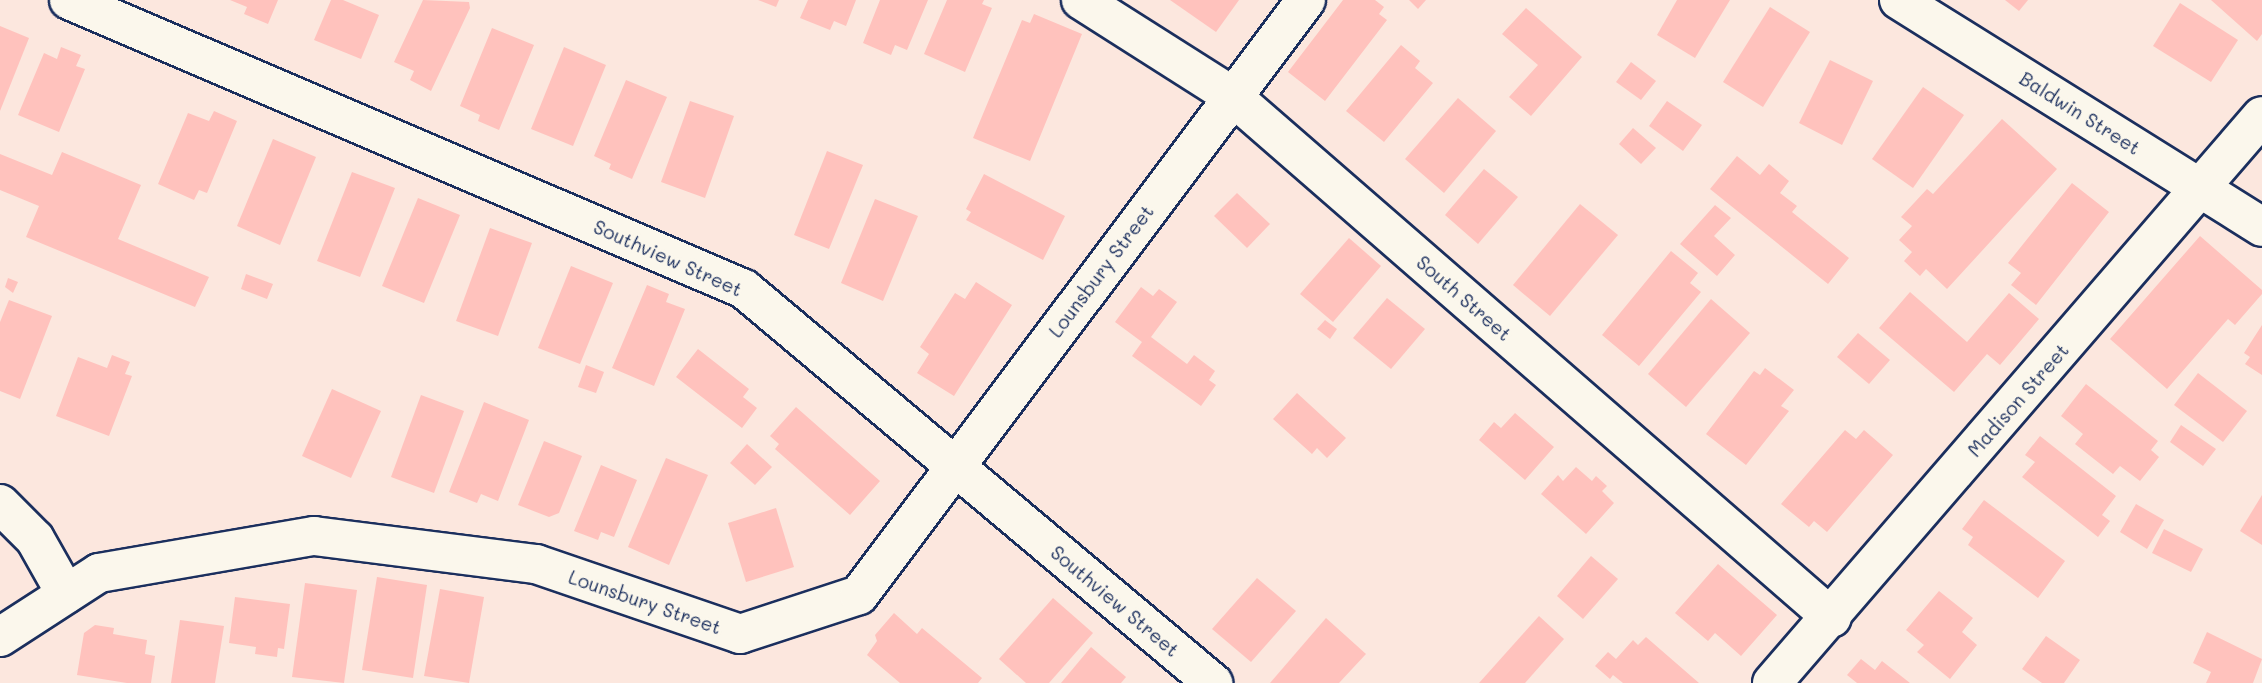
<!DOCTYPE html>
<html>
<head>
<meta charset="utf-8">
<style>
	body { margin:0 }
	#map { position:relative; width:2262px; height:683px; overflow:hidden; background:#fce7de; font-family:Mali,sans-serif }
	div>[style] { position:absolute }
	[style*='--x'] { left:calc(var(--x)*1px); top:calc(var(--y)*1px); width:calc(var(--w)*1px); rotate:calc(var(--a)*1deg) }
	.building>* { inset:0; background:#ffc2bd }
	.roads { filter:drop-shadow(2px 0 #1b2f5e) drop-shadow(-2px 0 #1b2f5e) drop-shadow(0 2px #1b2f5e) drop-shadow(0 -2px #1b2f5e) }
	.minor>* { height:38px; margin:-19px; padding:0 19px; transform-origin:19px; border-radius:19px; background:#fbf7ec }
	.secondary>* { height:38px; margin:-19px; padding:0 19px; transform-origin:19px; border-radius:19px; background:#fbf7ec }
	span { translate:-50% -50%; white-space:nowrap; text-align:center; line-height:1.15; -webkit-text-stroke:5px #fbf7ec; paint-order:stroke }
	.street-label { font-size:19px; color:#1b2f5e }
</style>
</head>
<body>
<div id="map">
	<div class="building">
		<i style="clip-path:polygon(230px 0,278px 0,268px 24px,244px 14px,247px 7px)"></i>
		<i style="clip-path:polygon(331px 0,343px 0,379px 15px,361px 59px,314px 40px)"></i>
		<i style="clip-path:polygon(423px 0,469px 2px,470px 8px,431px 91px,410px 80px,414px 71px,394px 62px)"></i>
		<i style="clip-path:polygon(758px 0,779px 0,776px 7px)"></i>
		<i style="clip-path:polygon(808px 0,856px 0,846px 26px,834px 21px,830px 30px,800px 18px)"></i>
		<i style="clip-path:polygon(880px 0,928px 0,907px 50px,895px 45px,891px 55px,863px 43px)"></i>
		<i style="clip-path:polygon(947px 0,984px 0,982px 4px,992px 8px,965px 72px,924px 54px)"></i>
		<i style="clip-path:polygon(1170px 0,1239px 0,1216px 32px)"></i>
		<i style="clip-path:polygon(1343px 0,1375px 0,1384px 7px,1379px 14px,1387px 20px,1325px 101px,1288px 72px)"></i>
		<i style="clip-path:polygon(1409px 0,1426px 0,1418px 9px)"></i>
		<i style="clip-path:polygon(1677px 0,1730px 0,1695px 58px,1657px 35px)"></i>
		<i style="clip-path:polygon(2005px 0,2028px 0,2019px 11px)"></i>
		<i style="clip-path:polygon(2211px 0,2262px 0,2262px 34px,2257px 41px)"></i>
		<i style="clip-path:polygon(2180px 3px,2238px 40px,2211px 82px,2153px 46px)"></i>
		<i style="clip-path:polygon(1770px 7px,1810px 32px,1763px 107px,1723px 82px)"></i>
		<i style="clip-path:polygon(1526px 8px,1582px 57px,1531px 116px,1509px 97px,1538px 65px,1502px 34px)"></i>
		<i style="clip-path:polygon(1034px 14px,1082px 34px,1030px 161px,973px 138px,1022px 20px,1030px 23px)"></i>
		<i style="clip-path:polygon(0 26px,29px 38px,0 111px)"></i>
		<i style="clip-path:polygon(492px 28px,534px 45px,499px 130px,478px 121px,480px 115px,460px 106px)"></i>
		<i style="clip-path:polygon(1401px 45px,1420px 61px,1415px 68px,1433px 83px,1384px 142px,1346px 111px)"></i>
		<i style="clip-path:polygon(61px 47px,81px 55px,76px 66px,85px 69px,59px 132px,18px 115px,44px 53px,57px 59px)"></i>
		<i style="clip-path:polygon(564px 47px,606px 65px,573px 146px,531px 129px)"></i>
		<i style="clip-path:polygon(1830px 60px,1873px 81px,1842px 145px,1799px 123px)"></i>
		<i style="clip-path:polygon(1631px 62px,1656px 81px,1641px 100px,1616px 82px)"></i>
		<i style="clip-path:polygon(626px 80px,667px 97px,632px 179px,609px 169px,611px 164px,594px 156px)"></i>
		<i style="clip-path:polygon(1923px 87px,1964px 115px,1913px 188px,1872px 159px)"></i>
		<i style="clip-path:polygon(1458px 98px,1496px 131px,1444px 193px,1405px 159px)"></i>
		<i style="clip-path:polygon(690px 101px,734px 116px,705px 198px,661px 182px)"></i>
		<i style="clip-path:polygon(1667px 101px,1702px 125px,1683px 151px,1649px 126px)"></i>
		<i style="clip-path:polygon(214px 111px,237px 121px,207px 193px,199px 190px,194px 200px,158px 184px,188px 113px,209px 121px)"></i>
		<i style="clip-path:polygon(2002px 119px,2057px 169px,1947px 289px,1926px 269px,1920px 276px,1904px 261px,1912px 252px,1899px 240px,1912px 226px,1901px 217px,1927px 189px,1933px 194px)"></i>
		<i style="clip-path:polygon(1633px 128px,1656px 148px,1641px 164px,1619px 144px)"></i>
		<i style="clip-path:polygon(273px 139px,316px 157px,280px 245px,237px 226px)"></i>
		<i style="clip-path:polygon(827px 151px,863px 165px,829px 249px,794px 235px)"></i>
		<i style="clip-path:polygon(62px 152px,141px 185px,118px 239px,209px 277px,195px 307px,26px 237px,39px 206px,0 190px,0 154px,52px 175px)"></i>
		<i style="clip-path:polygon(1737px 156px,1760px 175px,1769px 164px,1789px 181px,1780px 193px,1797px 206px,1792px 212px,1849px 258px,1828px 284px,1710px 189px)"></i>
		<i style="clip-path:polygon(1484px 169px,1518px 197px,1478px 244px,1445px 215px)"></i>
		<i style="clip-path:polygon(352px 172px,395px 188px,360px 277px,317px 261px)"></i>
		<i style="clip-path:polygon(984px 174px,1065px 216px,1043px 260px,966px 220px,971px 212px,966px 209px)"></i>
		<i style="clip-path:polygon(2072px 183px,2109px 212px,2036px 305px,2011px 285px,2021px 273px,2008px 263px)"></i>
		<i style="clip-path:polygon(1237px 193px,1270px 224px,1247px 248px,1214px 216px)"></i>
		<i style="clip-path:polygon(418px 198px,460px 215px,424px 303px,382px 286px)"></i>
		<i style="clip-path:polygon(875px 199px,918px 216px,883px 301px,841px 283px)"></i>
		<i style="clip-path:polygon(1580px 204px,1618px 235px,1550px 316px,1513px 285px)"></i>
		<i style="clip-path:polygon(1715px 205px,1731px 218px,1714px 236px,1735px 255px,1717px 276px,1680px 244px)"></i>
		<i style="clip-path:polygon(490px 228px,532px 243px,498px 336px,456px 321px)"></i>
		<i style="clip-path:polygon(2200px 236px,2262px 290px,2262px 294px,2235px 325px,2228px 319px,2167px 389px,2110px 339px)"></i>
		<i style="clip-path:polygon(1349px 238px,1381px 266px,1333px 322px,1300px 294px)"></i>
		<i style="clip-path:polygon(1671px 251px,1698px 273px,1690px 283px,1701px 292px,1639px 366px,1602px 335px)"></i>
		<i style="clip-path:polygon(571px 266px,613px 283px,580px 364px,538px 348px)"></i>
		<i style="clip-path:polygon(246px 274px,273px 284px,267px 299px,241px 289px)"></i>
		<i style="clip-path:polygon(8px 278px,18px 282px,13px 293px,5px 287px)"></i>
		<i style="clip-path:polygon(976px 282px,1012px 305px,954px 396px,917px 373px,929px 354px,920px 347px,955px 293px,965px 299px)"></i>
		<i style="clip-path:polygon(647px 285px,669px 294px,666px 302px,685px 309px,654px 386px,612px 368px)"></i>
		<i style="clip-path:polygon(1141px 287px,1153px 296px,1159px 289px,1177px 302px,1151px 337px,1187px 364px,1194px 355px,1215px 371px,1209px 380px,1216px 385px,1201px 406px,1132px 356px,1142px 342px,1115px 322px)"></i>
		<i style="clip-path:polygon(1910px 292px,1967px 342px,2009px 293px,2039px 319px,2000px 365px,1987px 354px,1954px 392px,1879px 328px)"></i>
		<i style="clip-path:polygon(1387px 298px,1425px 329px,1391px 369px,1353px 338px)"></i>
		<i style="clip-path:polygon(1711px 299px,1750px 333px,1686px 407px,1648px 374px)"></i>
		<i style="clip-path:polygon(9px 300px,52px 316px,20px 399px,0 391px,0 322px)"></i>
		<i style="clip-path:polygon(1325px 320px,1337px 329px,1330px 339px,1317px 329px)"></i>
		<i style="clip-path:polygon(2262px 325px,2262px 375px,2245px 364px,2250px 357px,2244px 353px)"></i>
		<i style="clip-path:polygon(1858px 333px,1890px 360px,1869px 384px,1837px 357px)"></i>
		<i style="clip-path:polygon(698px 349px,749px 389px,743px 397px,757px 408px,742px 428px,676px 377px)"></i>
		<i style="clip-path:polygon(112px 355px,130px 362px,125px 374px,132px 376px,109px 436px,56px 416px,78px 357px,107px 368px)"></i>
		<i style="clip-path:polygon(586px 365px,604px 372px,596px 393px,578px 387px)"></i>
		<i style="clip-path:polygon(1765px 368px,1794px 390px,1781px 406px,1789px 411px,1746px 465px,1706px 434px,1754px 371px,1760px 375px)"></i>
		<i style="clip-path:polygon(2198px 373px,2247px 411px,2223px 442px,2174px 405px)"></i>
		<i style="clip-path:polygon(2086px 384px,2158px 441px,2151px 450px,2159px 457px,2140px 481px,2120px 466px,2113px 474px,2075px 444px,2083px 434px,2061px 416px)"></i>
		<i style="clip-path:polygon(332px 389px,381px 411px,351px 478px,302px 456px)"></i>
		<i style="clip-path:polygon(1297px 393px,1346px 438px,1327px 458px,1317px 448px,1312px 454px,1273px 419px)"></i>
		<i style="clip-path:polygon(421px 395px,464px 411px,434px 493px,391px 477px)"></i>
		<i style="clip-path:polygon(484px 402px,529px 420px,498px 501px,481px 494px,477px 503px,449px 492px)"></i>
		<i style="clip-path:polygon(796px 407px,880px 481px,850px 515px,775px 449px,779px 444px,770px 436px)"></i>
		<i style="clip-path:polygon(1515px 413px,1554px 447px,1525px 480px,1479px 440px,1494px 422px,1501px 428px)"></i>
		<i style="clip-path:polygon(2181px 425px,2216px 449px,2203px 466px,2170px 442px)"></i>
		<i style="clip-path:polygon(1845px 430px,1856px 439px,1864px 430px,1893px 455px,1827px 532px,1814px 521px,1809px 527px,1781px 504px)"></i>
		<i style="clip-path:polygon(2040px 436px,2116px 496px,2102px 515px,2110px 521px,2098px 537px,2022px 477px,2035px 462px,2025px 455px)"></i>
		<i style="clip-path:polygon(544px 441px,582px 456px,559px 513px,549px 517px,518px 505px)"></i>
		<i style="clip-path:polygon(747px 444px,772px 467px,755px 485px,730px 463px)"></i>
		<i style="clip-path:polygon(666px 458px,708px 475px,669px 565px,628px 547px)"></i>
		<i style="clip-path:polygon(601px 465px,637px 480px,614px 537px,601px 532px,598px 540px,574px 531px)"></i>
		<i style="clip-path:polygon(1576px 467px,1592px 481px,1596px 476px,1607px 486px,1602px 491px,1614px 503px,1586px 534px,1541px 494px,1558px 475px,1563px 481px)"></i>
		<i style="clip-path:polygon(2262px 495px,2262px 545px,2240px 531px)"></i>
		<i style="clip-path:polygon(1984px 500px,2065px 561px,2038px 598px,1968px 545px,1973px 537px,1962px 529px)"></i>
		<i style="clip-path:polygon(2136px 504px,2164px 520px,2147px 549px,2120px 532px)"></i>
		<i style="clip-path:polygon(776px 508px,794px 567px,746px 582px,728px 523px)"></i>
		<i style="clip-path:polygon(2164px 529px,2203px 549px,2191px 572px,2152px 553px)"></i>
		<i style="clip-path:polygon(1591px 556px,1618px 579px,1583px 619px,1557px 596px)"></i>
		<i style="clip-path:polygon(1718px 564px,1777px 615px,1741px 656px,1715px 633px,1708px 641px,1675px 613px)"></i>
		<i style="clip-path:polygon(377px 577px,427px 585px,413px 678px,362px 670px)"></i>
		<i style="clip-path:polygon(1257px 578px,1296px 611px,1251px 662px,1212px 629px)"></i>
		<i style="clip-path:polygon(305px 583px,357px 590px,344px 683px,292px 677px)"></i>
		<i style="clip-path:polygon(440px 589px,484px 597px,469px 683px,424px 676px)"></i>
		<i style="clip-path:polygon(1939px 591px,1973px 618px,1962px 632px,1977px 645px,1950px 679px,1917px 652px,1924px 645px,1906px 630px)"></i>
		<i style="clip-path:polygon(235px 597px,290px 604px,284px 649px,278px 648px,277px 657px,255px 654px,256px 647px,229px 643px)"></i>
		<i style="clip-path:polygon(1053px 598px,1093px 633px,1049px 683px,1026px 683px,999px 659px)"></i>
		<i style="clip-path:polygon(894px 613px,917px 634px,922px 628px,982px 678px,978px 683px,900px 683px,867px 655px,877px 641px,875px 635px)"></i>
		<i style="clip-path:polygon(1539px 616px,1564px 639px,1525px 683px,1479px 683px)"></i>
		<i style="clip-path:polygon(1326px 618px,1366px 654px,1339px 683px,1270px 683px)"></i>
		<i style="clip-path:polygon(180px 620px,224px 626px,215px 683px,171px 683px)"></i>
		<i style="clip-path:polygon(95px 625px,114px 628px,113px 634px,147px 640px,145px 654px,155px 656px,151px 683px,127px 683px,77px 675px,84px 633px)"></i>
		<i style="clip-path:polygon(2207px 632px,2262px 659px,2253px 683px,2206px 683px,2211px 672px,2193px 663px)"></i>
		<i style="clip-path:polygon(2046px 636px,2080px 660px,2064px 683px,2042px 683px,2022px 669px)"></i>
		<i style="clip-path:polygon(1646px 637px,1699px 683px,1623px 683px,1613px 675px,1610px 679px,1595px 666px,1608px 652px,1616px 659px,1633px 640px,1638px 645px)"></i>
		<i style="clip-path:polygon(1091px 647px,1126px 677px,1121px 683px,1061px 683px)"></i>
		<i style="clip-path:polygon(1861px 659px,1875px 670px,1882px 661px,1910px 683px,1857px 683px,1847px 675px)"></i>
	</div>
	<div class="roads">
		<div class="minor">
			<i style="--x:69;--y:0;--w:734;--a:23.18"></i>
			<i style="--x:744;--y:289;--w:613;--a:40.03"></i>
			<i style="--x:1081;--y:0;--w:179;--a:32.4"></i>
			<i style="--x:1232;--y:96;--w:795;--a:41.02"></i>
			<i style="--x:0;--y:504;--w:49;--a:45"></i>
			<i style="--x:35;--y:539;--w:63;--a:60.6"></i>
			<i style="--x:0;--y:637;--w:118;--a:-32.9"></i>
			<i style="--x:99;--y:573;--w:218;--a:-9.8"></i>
			<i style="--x:314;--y:536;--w:224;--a:7.2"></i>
			<i style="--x:536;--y:564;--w:216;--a:18.9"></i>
			<i style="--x:740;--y:634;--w:125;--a:-18.1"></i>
			<i style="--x:859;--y:595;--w:744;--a:-53.08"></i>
			<i style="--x:1772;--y:683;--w:749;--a:-49.17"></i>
		</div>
		<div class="secondary">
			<i style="--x:1899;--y:0;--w:428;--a:32"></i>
		</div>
	</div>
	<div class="street-label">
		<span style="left:2080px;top:113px;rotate:32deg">Baldwin Street</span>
		<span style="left:668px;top:258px;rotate:24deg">Southview Street</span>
		<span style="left:1101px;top:271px;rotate:-53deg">Lounsbury Street</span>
		<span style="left:1464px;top:298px;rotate:41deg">South Street</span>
		<span style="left:2018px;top:400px;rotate:-49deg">Madison Street</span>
		<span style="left:1115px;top:601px;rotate:40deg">Southview Street</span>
		<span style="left:645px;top:602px;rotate:19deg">Lounsbury Street</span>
	</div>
</div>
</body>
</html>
